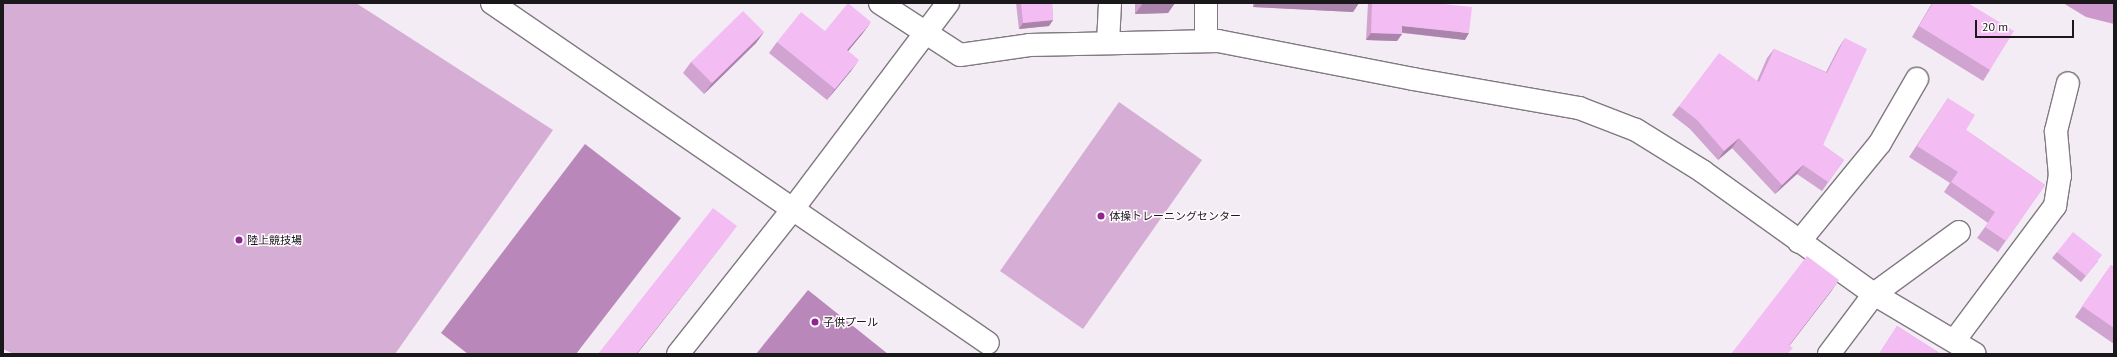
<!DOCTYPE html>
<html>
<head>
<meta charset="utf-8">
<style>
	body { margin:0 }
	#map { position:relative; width:2117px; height:357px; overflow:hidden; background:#f4ecf4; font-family:"PT Sans","Noto Sans JP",sans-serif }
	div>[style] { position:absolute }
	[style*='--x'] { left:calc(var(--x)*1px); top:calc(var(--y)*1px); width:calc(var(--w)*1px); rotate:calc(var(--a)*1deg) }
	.green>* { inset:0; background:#d5add5 }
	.forest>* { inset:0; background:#cd99cd }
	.water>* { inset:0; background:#ba87ba }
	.roads { filter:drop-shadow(1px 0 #807980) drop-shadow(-1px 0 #807980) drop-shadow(0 1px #807980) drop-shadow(0 -1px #807980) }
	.minor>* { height:22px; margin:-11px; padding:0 11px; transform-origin:11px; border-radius:11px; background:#fff }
	.wall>* { inset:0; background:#d1a3d1 }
	.shaded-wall>* { inset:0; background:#aa84aa }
	.building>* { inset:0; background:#f3bdf3 }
	.dots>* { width:11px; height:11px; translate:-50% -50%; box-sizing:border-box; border:2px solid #fffbff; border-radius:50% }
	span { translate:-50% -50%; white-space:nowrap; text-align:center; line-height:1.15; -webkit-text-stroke:3px #fffbff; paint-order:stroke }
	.poi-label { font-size:11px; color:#1b181b }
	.left { translate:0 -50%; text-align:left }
	.frame { position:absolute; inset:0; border:4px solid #1b181b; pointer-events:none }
	.scale { position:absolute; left:1975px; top:20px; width:99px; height:18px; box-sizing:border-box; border:2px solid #1b181b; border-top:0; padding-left:5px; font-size:12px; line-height:14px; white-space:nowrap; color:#1b181b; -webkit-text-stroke:3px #fffbff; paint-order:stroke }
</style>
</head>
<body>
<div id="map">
	<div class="green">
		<i style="clip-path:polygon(3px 3px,356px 3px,553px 130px,395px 354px,14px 354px,3px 349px)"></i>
		<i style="clip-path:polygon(1119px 102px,1202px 160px,1083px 329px,1000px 271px)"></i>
	</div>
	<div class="forest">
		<i style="clip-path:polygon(2063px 3px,2114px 3px,2114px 24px,2086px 17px)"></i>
	</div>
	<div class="water">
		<i style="clip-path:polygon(585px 144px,681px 218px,576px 354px,468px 354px,441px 333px)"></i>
		<i style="clip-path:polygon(808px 290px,888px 354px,756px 354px)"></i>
	</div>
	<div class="roads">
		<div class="minor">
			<i style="--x:492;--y:3;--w:601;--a:34.43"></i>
			<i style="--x:880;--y:3;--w:95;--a:33"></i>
			<i style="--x:960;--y:55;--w:70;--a:-8.2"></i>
			<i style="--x:1029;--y:45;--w:189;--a:-1.2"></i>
			<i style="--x:1218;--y:41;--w:199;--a:11"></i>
			<i style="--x:1413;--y:79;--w:169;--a:9.9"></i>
			<i style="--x:1579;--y:108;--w:61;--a:21.1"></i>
			<i style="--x:1636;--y:130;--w:78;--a:31.8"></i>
			<i style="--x:1702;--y:171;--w:211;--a:35.6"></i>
			<i style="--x:1874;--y:294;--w:117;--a:30.7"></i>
			<i style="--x:1206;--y:41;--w:38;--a:-90"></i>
			<i style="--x:1108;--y:43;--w:40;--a:-87.1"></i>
			<i style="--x:1799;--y:242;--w:128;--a:-50.7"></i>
			<i style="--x:1880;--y:143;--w:74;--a:-60"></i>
			<i style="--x:1954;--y:341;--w:169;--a:-53.2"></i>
			<i style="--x:2055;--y:206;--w:30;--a:-81"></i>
			<i style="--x:2060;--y:176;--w:45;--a:-95.1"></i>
			<i style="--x:2056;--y:131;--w:49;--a:-76"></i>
			<i style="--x:678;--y:354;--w:184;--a:-51.6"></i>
			<i style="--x:792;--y:210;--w:259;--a:-53"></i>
			<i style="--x:1829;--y:354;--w:75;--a:-53.1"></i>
			<i style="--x:1874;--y:294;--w:105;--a:-36.1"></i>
		</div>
	</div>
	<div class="wall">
		<i style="clip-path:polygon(1016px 3px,1052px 3px,1053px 20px,1049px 26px,1019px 29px)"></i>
		<i style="clip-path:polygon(1135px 3px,1175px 3px,1168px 13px,1135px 14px)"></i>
		<i style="clip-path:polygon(1253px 3px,1359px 3px,1353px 12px,1253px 7px)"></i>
		<i style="clip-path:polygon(1368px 3px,1435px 3px,1465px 40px,1402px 33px,1402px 34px,1397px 41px,1366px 40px)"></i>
		<i style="clip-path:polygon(1932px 3px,1968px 3px,1990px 70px,1983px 81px,1912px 37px)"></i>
		<i style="clip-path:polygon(764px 32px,756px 43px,704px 94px,683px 73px,691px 62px)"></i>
		<i style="clip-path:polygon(863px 33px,848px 51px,851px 71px,827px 100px,769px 53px,777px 42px)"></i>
		<i style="clip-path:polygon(1845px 38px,1823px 145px,1844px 160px,1822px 191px,1797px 174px,1775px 194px,1732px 148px,1718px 160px,1690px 129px,1672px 115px,1679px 106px,1757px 81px,1767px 58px,1774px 49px,1826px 72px,1839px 47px)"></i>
		<i style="clip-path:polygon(1948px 98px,1966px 130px,2045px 185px,1998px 252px,1977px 238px,1988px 223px,1944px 192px,1950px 183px,1909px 157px)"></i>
		<i style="clip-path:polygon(2057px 252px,2098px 261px,2081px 282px,2052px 258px)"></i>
		<i style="clip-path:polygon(2111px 265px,2114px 267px,2114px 344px,2075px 317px)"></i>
		<i style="clip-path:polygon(1897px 326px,1941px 354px,1879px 354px)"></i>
	</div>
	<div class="shaded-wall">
		<i style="clip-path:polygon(1143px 3px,1175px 3px,1168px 13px,1135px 14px)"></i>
		<i style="clip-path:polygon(1256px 3px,1359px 3px,1353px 12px,1253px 7px)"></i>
		<i style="clip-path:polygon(1053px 20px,1049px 26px,1019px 29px,1023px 23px)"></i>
		<i style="clip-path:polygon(871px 22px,863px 33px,840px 61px,847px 50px)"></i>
		<i style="clip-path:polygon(1402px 26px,1469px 33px,1465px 40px,1398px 32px)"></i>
		<i style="clip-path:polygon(764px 32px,756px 43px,704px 94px,712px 83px)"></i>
		<i style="clip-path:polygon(1371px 33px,1402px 34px,1397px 41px,1366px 40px)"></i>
		<i style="clip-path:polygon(859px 60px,851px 71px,827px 100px,835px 89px)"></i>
		<i style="clip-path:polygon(1739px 138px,1732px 148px,1718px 160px,1724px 151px)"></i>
		<i style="clip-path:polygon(1803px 165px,1797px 174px,1775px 194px,1782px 185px)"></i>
		<i style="clip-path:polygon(737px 226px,727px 239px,637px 354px,636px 354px)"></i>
		<i style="clip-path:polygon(1839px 280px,1830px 293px,1783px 354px,1789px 345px)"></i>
	</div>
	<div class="building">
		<i style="clip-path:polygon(848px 3px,871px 22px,847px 50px,859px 60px,835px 89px,777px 42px,801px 12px,825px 31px)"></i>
		<i style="clip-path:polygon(1021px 3px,1052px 3px,1053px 20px,1023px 23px)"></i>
		<i style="clip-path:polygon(1372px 3px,1435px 3px,1472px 7px,1469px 33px,1402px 26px,1402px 34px,1371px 33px)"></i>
		<i style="clip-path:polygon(1933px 3px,1968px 3px,2014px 31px,1990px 70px,1919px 26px)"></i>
		<i style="clip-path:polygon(743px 11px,764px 32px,712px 83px,691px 62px)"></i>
		<i style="clip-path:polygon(1845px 38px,1867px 49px,1823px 145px,1844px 160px,1828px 182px,1803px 165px,1782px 185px,1739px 138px,1724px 151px,1697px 120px,1679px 106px,1719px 53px,1759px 82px,1774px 49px,1827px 73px)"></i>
		<i style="clip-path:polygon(1948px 98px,1975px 115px,1966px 130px,2045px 185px,2006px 241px,1985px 227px,1995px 212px,1951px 182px,1958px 172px,1917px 146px)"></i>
		<i style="clip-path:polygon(713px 208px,737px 226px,636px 354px,598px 354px)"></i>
		<i style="clip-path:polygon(2073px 232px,2102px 255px,2086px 276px,2057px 252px)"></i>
		<i style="clip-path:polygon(1807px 256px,1839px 280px,1789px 345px,1793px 348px,1787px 354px,1731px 354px)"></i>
		<i style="clip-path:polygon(2111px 265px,2114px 267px,2114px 328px,2082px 306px)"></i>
		<i style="clip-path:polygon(1897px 326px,1941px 354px,1879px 354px)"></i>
	</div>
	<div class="dots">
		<i style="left:1101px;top:216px;background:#8b278e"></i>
		<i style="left:239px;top:240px;background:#8b278e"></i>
		<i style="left:815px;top:322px;background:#8b278e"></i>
	</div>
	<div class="poi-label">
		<span class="left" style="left:1109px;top:216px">体操トレーニングセンター</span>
		<span class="left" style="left:247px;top:240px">陸上競技場</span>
		<span class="left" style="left:823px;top:322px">子供プール</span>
	</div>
	<div class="frame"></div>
	<div class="scale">20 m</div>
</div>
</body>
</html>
